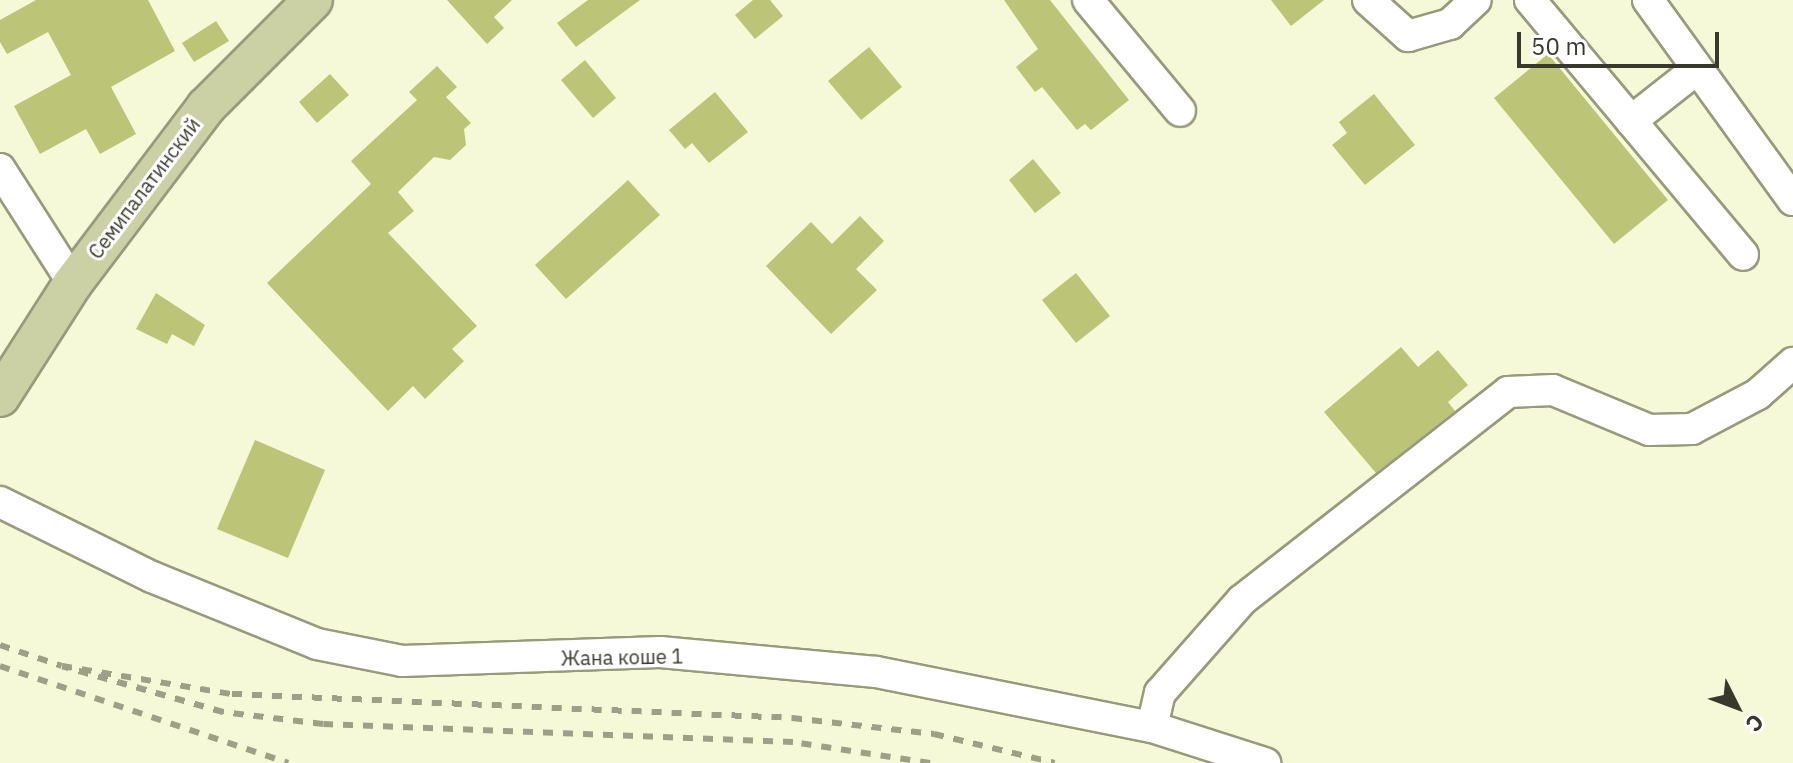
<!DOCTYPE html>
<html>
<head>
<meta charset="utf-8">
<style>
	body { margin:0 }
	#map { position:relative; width:1793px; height:763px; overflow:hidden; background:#f5f9d7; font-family:"IBM Plex Sans",sans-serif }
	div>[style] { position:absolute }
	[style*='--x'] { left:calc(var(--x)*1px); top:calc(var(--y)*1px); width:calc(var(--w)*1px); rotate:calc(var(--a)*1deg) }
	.building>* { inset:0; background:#bcc477 }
	.roads { filter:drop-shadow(2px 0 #979b7b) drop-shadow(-2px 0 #979b7b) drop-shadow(0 2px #979b7b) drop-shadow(0 -2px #979b7b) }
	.minor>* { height:30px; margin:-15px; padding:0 15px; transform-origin:15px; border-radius:15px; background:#fff }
	.major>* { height:38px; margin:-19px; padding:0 19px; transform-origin:19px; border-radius:19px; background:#cbd0a5 }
	.rail>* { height:6px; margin-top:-3px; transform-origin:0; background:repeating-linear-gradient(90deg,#9da087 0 10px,transparent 0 20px) }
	span { translate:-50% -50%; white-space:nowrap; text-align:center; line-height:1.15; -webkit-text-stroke:6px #fff; paint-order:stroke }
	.street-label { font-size:20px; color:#38392c }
	.north { position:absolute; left:1697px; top:667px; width:80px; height:80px; -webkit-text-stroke:6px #fff; paint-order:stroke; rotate:132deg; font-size:22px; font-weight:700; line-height:32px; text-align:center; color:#38392c }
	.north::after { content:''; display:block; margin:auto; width:28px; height:36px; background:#38392c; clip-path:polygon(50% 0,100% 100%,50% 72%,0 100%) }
	.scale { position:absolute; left:1517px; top:32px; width:202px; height:36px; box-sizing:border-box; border:4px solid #38392c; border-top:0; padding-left:10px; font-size:24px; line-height:28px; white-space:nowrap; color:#38392c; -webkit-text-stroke:6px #fff; paint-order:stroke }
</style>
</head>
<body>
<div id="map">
	<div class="building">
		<i style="clip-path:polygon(36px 0,148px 0,175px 51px,111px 87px,136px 134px,100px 154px,86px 129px,40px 154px,14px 106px,71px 75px,48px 32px,7px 54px,0 42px,0 20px)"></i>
		<i style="clip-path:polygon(447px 0,512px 0,494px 17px,504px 28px,487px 44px)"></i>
		<i style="clip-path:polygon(588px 0,640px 0,576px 47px,557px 23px)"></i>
		<i style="clip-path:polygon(753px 0,770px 0,783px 16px,755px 39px,735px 15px)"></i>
		<i style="clip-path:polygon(1004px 0,1050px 0,1129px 100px,1091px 130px,1085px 124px,1077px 130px,1042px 87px,1035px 92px,1016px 67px,1038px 49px)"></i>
		<i style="clip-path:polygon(1271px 0,1324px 0,1291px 26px)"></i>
		<i style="clip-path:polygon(216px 21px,229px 41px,194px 62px,182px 43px)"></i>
		<i style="clip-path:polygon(869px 47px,902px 87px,861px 120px,828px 81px)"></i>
		<i style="clip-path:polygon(1548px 54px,1668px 200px,1614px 244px,1494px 98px)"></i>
		<i style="clip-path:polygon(585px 60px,616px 98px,593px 118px,561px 80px)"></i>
		<i style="clip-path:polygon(437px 66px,457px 87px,446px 97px,471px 123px,464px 129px,466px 145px,450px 160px,434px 157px,398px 192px,414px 211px,388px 233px,477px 326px,452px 349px,464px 361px,425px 399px,413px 386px,388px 411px,267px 283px,371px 184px,351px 161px,417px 100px,409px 92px)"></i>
		<i style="clip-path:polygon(330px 74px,349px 95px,317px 123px,299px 102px)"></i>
		<i style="clip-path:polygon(715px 92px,748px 132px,709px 163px,692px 143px,685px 149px,669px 130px)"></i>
		<i style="clip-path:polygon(1374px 94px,1415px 145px,1365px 185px,1332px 145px,1347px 133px,1339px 122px)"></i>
		<i style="clip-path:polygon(1033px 159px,1061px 193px,1035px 213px,1009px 180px)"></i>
		<i style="clip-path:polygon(628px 180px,660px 215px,566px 299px,535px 265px)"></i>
		<i style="clip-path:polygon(860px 216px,884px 241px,856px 269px,877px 290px,831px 334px,766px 266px,811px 222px,832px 244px)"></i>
		<i style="clip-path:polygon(1076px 273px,1110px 316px,1076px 343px,1042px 300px)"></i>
		<i style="clip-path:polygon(156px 293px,205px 325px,194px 346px,172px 334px,167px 344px,136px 329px)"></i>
		<i style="clip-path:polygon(1401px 347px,1418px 367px,1438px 350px,1468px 385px,1448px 402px,1455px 411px,1376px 473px,1324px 412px)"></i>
		<i style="clip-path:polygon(255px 440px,325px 470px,288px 558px,217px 529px)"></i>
	</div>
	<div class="roads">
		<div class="minor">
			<i style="--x:1088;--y:0;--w:144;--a:50.3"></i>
			<i style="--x:1368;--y:0;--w:54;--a:42"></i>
			<i style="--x:1408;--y:36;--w:44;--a:-15.9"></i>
			<i style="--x:1450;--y:24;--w:35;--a:-43"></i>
			<i style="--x:1530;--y:0;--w:332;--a:50.1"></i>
			<i style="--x:1648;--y:0;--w:247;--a:54.1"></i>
			<i style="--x:1631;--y:121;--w:84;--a:-38.2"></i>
			<i style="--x:0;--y:169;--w:135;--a:57.4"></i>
			<i style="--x:0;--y:502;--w:169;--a:26.3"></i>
			<i style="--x:152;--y:577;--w:178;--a:22.1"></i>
			<i style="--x:317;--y:644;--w:87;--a:11.3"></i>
			<i style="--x:402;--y:661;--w:258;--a:-2"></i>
			<i style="--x:660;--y:652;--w:217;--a:5.3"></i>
			<i style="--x:876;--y:672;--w:281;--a:11.3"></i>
			<i style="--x:1152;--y:727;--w:119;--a:17.7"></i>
			<i style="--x:1152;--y:727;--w:35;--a:-77"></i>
			<i style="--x:1160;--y:693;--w:124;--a:-48.6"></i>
			<i style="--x:1242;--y:600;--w:338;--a:-38"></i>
			<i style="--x:1508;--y:392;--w:45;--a:-2.5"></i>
			<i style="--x:1553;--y:390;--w:104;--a:22.6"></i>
			<i style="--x:1649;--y:430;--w:43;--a:-1.3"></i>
			<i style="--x:1692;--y:429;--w:75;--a:-27.9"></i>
			<i style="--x:1758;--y:394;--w:47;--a:-41.5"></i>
		</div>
		<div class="major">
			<i style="--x:0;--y:397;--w:135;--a:-57.4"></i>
			<i style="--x:73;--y:283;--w:221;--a:-52.9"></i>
			<i style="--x:206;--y:107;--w:151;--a:-45"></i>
		</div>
	</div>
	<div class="rail">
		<i style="--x:0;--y:645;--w:65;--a:18.7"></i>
		<i style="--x:0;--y:666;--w:304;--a:18.6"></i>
		<i style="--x:930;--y:763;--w:139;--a:-171.3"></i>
		<i style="--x:793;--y:742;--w:470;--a:-177.8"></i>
		<i style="--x:323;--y:724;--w:101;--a:-173.2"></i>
		<i style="--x:223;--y:712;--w:167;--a:-164.1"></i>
		<i style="--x:62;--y:666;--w:172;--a:9.4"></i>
		<i style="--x:232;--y:694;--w:561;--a:2.45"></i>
		<i style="--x:792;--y:718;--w:143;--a:6.4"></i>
		<i style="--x:934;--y:734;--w:124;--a:13.5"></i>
	</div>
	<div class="street-label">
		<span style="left:144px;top:188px;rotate:-53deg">Семипалатинский</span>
		<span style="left:622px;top:657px;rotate:-1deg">Жана коше 1</span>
	</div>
	<div class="north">С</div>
	<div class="scale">50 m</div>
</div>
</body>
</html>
